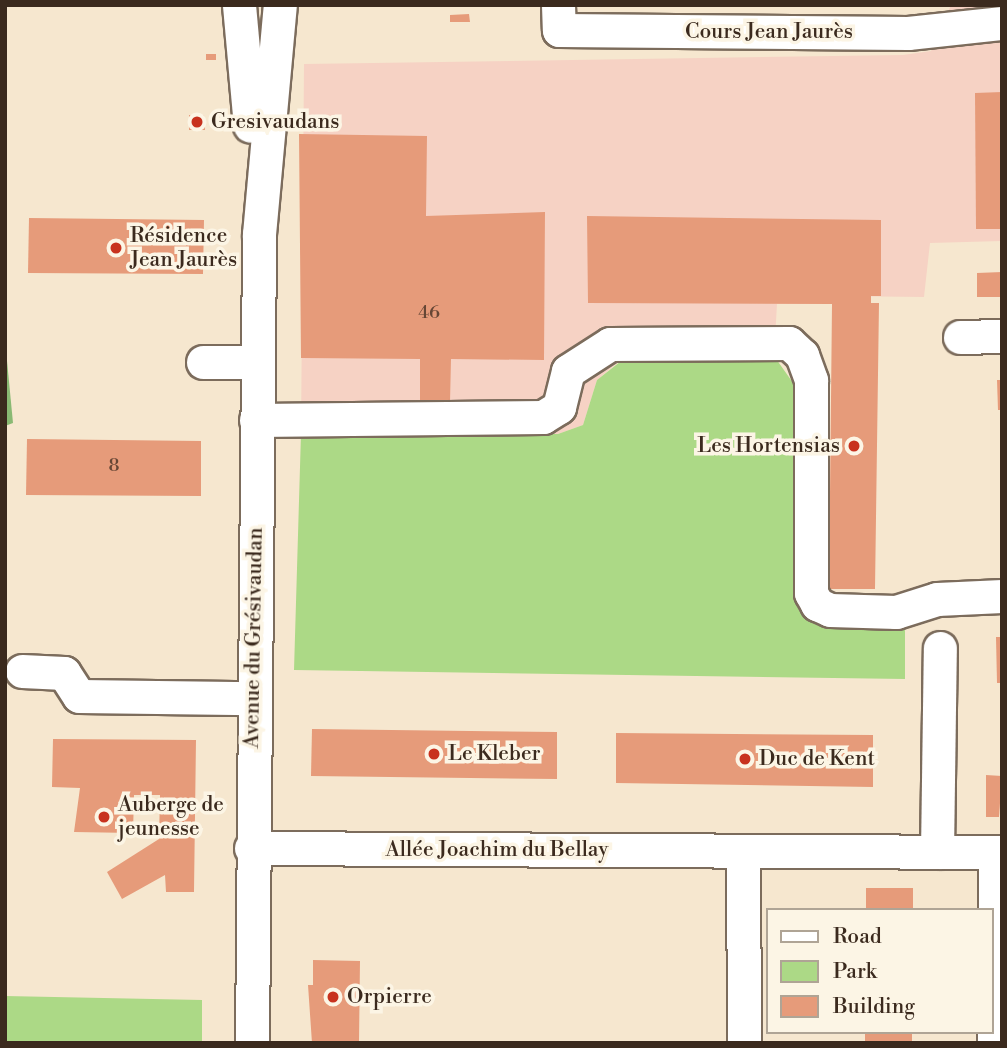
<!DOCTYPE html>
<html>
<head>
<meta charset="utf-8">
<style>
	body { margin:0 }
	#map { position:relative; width:1007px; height:1048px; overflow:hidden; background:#f6e7cf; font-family:"Libre Bodoni",serif }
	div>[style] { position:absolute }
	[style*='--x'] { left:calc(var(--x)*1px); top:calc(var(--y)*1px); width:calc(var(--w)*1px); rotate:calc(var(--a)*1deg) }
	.built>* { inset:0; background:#f6d2c4 }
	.green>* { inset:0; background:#acd986 }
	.forest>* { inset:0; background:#89b973 }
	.building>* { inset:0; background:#e69b7a }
	.roads { filter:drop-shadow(2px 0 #7c6c5c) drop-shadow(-2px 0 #7c6c5c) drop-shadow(0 2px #7c6c5c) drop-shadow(0 -2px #7c6c5c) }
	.minor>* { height:33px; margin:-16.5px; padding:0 16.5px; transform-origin:16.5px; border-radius:16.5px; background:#fff }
	.dots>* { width:19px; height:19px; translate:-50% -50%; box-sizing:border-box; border:4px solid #fcf5e5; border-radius:50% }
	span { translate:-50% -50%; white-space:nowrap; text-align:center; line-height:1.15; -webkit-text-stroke:7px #fcf5e5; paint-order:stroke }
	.number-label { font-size:18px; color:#664635 }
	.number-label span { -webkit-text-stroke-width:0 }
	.street-label { font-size:21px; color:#3b2a1e }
	.poi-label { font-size:21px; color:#3b2a1e }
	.left { translate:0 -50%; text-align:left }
	.right { translate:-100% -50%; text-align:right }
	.frame { position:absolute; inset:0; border:7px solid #3b2a1e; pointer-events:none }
	.legend { position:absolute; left:766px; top:908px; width:228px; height:126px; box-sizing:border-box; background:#fcf5e5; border:2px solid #afa495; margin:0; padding:9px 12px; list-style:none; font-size:21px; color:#3b2a1e }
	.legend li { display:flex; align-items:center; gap:14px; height:35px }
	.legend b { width:35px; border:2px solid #afa495 }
</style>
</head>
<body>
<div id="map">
	<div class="built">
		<i style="clip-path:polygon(951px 5px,1002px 5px,1002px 241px,930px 243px,924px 297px,833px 296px,832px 304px,777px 304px,774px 356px,629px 353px,597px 380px,583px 425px,558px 434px,301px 433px,304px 64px,903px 55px,931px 51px)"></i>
	</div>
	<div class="green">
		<i style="clip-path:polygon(630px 354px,774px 356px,796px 387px,796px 595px,818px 623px,905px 626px,905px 679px,294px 670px,301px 433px,558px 434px,583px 425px,597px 380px)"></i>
		<i style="clip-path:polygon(5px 996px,202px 1000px,202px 1043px,5px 1043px)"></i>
	</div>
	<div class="forest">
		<i style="clip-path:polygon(5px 340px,13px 423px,5px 426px)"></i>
	</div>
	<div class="building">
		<i style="clip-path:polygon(469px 14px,470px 22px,450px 22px,450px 15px)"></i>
		<i style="clip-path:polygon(206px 54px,216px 54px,216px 60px,206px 60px)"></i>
		<i style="clip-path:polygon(1002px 92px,1002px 229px,976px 229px,975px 93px)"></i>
		<i style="clip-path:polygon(189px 115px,204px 115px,205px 130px,189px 130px)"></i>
		<i style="clip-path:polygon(299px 134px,427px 136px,426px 216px,545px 212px,544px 360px,451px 359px,450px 402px,420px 402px,420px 359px,301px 358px)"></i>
		<i style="clip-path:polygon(587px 216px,881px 220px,881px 296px,871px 296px,871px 303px,879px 303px,875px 589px,829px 589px,832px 304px,588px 303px)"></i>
		<i style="clip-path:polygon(29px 218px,204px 220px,203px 274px,28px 273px)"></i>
		<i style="clip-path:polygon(1002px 272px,1002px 297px,977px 297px,977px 273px)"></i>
		<i style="clip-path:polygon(997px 380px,1002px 380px,1002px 410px,998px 410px)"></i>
		<i style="clip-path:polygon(27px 439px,201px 441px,201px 496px,26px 495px)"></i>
		<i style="clip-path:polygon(996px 637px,1002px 637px,1002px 683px,997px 683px)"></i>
		<i style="clip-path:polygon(312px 729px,557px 732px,557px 779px,311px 776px)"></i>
		<i style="clip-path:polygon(616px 733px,873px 735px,873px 787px,616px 783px)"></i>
		<i style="clip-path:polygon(53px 739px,196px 740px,194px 892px,166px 892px,165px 875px,122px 899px,107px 872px,159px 839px,160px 795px,134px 795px,133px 833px,74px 832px,80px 788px,52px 787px)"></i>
		<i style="clip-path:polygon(986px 775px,1002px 776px,999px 817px,986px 817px)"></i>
		<i style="clip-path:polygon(866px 888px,913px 888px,913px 910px,866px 910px)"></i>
		<i style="clip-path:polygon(313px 960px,360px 961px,359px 1043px,312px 1043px,308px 985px,313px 985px)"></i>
		<i style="clip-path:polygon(865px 1032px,912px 1032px,912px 1043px,865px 1043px)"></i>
	</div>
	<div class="roads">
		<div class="minor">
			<i style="--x:239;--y:5;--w:121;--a:84.8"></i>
			<i style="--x:558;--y:5;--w:25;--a:88"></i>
			<i style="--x:559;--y:30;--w:349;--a:0.5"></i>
			<i style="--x:908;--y:33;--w:95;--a:-6.1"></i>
			<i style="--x:960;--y:337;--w:42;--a:-1.4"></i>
			<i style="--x:203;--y:362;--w:54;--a:0"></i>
			<i style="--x:256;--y:420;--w:287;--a:-0.6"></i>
			<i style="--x:543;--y:417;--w:19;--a:-32"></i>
			<i style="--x:559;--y:407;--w:37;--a:-76"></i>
			<i style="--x:568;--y:371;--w:50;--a:-32.7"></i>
			<i style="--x:610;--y:344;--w:179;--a:-0.3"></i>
			<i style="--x:789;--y:343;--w:18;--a:43"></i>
			<i style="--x:802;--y:355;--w:27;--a:70"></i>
			<i style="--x:811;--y:380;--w:213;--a:90"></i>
			<i style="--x:811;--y:593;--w:13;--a:61"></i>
			<i style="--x:817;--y:604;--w:14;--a:25"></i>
			<i style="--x:830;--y:610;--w:66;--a:1.7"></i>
			<i style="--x:896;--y:612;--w:43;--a:-17.6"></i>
			<i style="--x:937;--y:599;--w:65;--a:-2.6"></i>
			<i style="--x:22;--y:671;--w:42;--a:2.7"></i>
			<i style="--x:64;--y:673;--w:27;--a:57"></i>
			<i style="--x:79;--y:696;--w:175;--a:0.7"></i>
			<i style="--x:251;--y:848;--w:751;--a:0.31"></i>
			<i style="--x:743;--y:851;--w:192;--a:89.7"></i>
			<i style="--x:937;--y:852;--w:204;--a:-89.2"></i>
			<i style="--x:252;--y:1043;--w:809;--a:-89.5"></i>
			<i style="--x:259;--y:234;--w:230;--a:-84.8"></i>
			<i style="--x:994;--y:1043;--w:191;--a:-89.7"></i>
		</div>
	</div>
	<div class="dots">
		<i style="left:197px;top:122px;background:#c8321e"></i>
		<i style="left:116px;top:248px;background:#c8321e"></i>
		<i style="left:854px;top:446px;background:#c8321e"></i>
		<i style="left:434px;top:754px;background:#c8321e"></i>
		<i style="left:745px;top:759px;background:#c8321e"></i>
		<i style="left:104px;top:817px;background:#c8321e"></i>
		<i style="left:333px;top:997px;background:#c8321e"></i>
	</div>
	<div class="number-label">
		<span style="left:429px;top:313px">46</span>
		<span style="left:114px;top:466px">8</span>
	</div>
	<div class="street-label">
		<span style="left:769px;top:32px">Cours Jean Jaurès</span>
		<span style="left:254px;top:638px;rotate:-89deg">Avenue du Grésivaudan</span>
		<span style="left:497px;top:850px">Allée Joachim du Bellay</span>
	</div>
	<div class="poi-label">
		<span class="left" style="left:211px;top:122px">Gresivaudans</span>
		<span class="left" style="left:130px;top:248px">Résidence<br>Jean Jaurès</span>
		<span class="right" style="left:840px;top:446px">Les Hortensias</span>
		<span class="left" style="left:448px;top:754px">Le Kleber</span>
		<span class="left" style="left:759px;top:759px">Duc de Kent</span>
		<span class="left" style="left:118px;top:817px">Auberge de<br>jeunesse</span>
		<span class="left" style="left:347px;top:997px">Orpierre</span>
	</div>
	<div class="frame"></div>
	<ul class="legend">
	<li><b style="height:9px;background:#fff"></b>Road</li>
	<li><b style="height:19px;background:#acd986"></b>Park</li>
	<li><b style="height:19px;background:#e69b7a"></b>Building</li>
	</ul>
</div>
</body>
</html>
